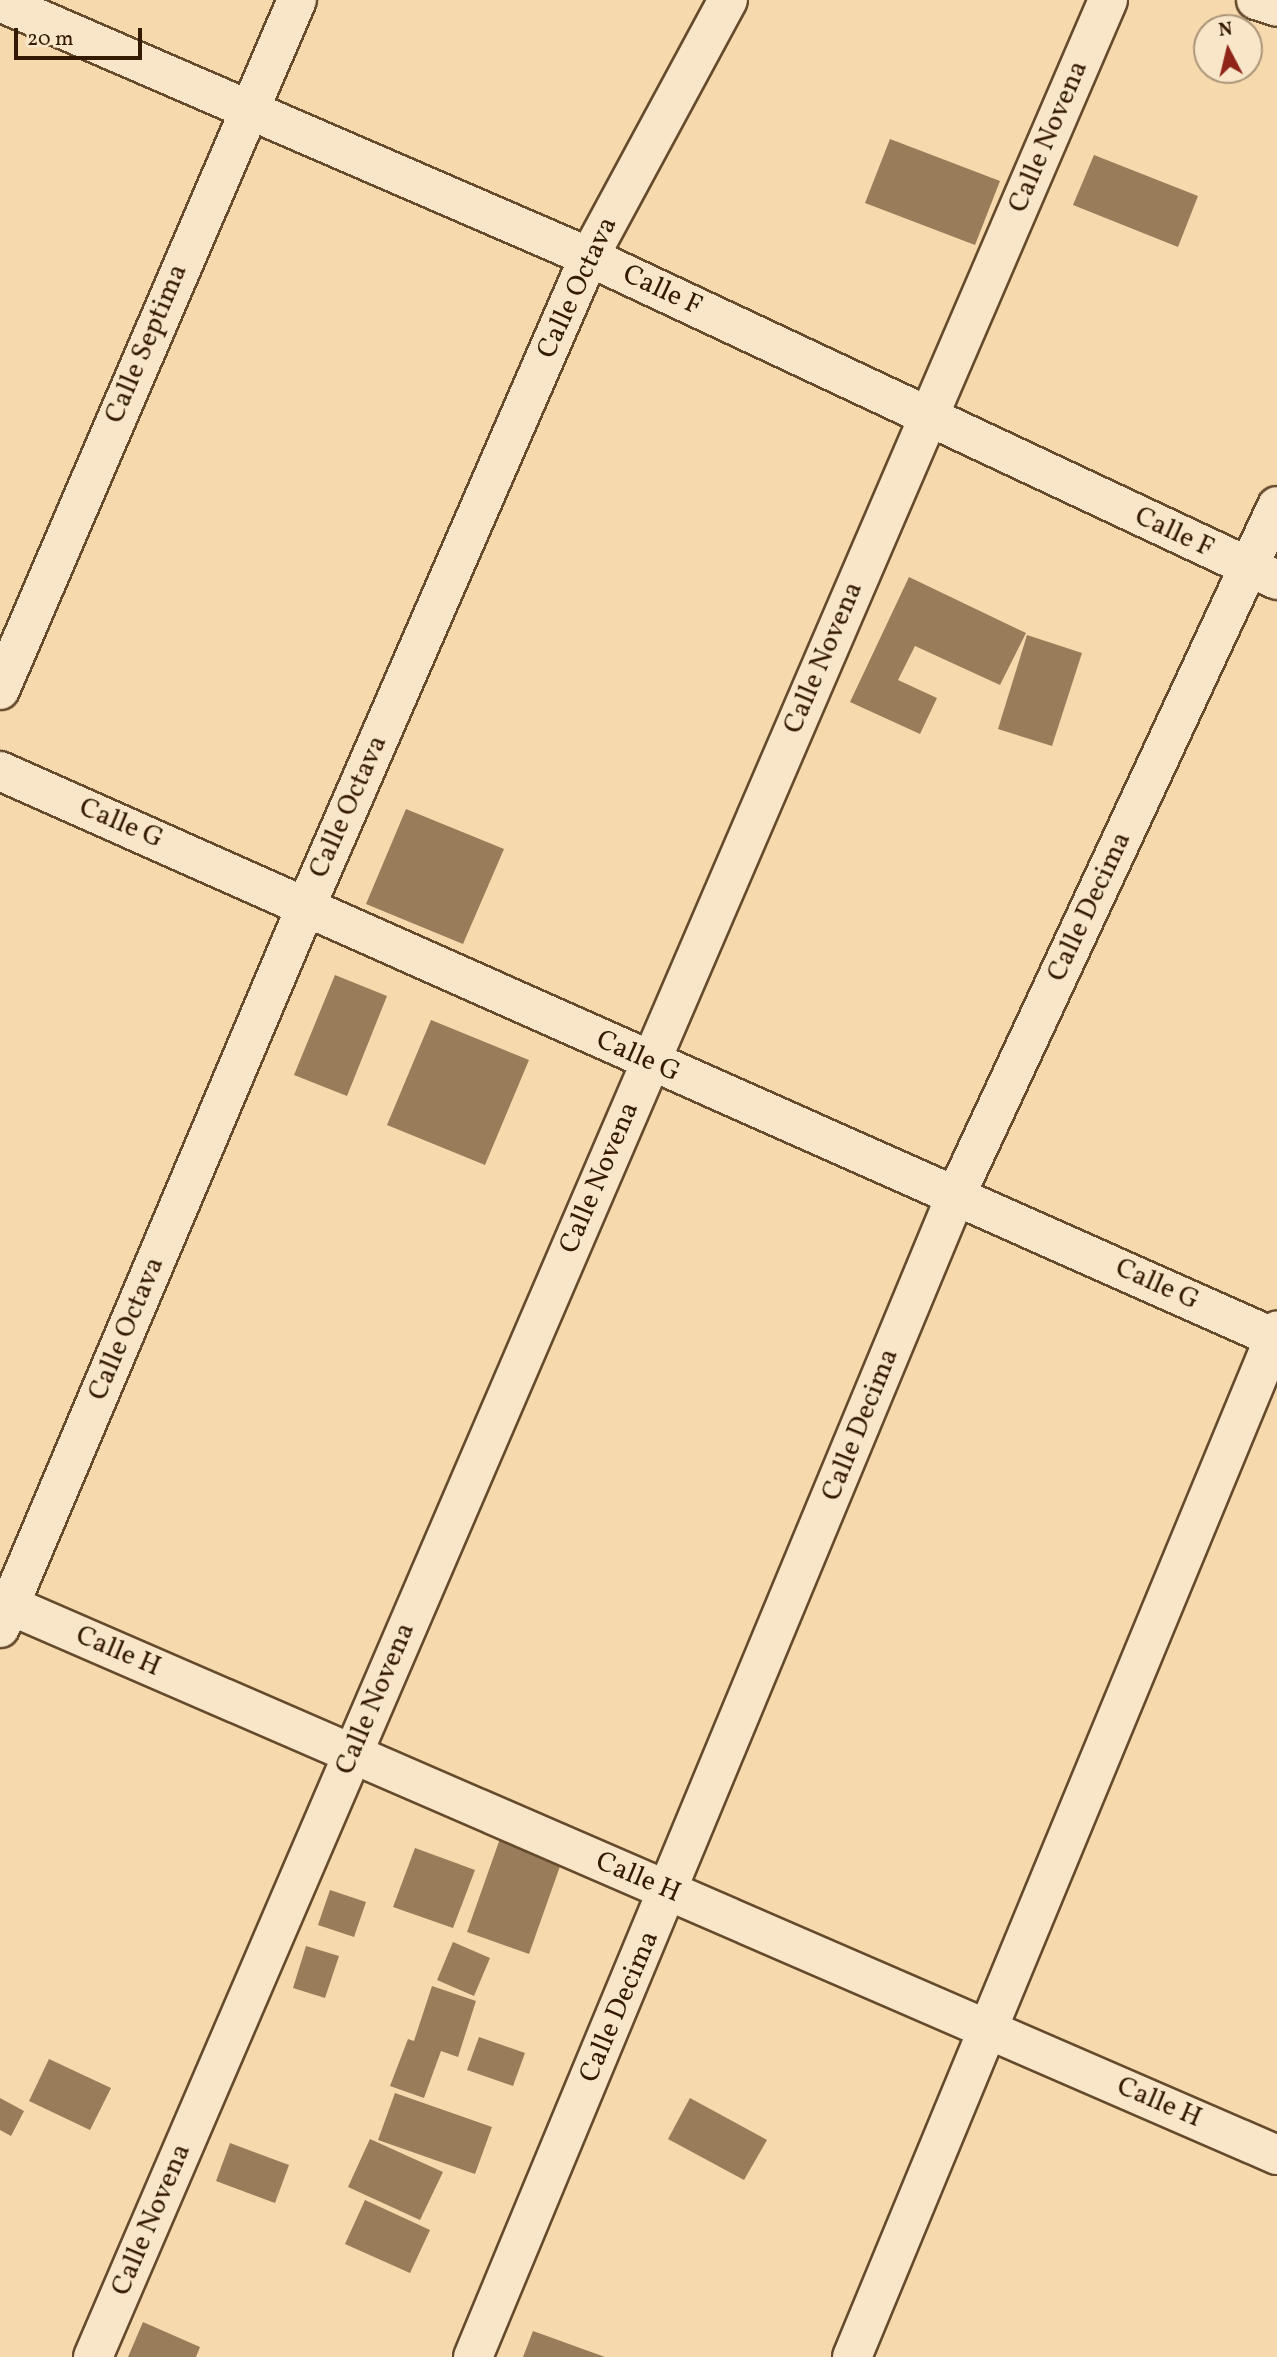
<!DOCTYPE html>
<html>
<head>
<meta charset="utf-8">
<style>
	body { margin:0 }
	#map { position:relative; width:1277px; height:2357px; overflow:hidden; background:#f6d9ac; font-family:Vollkorn,serif }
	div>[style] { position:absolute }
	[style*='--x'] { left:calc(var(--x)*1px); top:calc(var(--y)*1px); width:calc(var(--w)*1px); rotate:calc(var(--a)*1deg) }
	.building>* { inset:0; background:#997d5a }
	.roads { filter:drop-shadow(2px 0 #654a2c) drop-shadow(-2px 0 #654a2c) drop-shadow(0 2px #654a2c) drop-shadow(0 -2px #654a2c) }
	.minor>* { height:38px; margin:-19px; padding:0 19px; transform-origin:19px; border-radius:19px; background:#f9e6c9 }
	.tertiary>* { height:38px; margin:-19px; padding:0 19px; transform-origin:19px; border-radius:19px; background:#f9e6c9 }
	span { translate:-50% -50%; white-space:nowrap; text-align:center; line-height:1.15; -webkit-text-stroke:5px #f9e6c9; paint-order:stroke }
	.street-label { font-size:28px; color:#351a02 }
	.north { position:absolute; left:1193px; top:14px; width:70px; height:70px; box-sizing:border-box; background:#f9e6c9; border:2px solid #ab9479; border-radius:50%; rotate:353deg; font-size:19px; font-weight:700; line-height:28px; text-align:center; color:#351a02 }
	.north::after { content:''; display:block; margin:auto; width:24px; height:32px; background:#8f2418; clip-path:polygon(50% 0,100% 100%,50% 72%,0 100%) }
	.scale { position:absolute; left:14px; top:28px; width:128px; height:32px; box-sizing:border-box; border:4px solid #351a02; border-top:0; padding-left:9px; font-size:21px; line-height:24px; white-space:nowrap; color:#351a02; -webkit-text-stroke:5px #f9e6c9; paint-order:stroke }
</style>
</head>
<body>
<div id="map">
	<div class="building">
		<i style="clip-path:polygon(890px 139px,1000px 181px,975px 245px,865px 203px)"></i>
		<i style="clip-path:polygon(1094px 155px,1198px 196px,1178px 247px,1073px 205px)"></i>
		<i style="clip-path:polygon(909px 577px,1026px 633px,1000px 685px,915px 646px,898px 680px,937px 698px,920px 734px,850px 702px)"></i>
		<i style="clip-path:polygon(1027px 635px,1082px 653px,1052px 746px,998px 729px)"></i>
		<i style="clip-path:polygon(406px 809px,504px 849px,463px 944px,366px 904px)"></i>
		<i style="clip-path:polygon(335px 975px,387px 996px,347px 1096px,294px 1075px)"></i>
		<i style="clip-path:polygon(431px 1020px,529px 1060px,485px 1165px,387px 1125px)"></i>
		<i style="clip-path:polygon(502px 1833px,564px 1855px,529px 1954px,467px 1932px)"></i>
		<i style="clip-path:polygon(415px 1848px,475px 1870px,453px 1928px,393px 1907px)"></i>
		<i style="clip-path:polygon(330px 1890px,366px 1902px,354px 1937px,318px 1925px)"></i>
		<i style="clip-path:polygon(453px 1942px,490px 1958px,474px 1996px,437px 1980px)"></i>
		<i style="clip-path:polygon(306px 1946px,339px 1956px,325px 1998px,293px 1988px)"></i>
		<i style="clip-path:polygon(432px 1986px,476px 2001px,458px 2057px,441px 2051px,424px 2098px,390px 2086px,408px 2039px,414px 2041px)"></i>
		<i style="clip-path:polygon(479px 2037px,525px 2053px,513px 2086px,467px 2070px)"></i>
		<i style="clip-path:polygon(49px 2059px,111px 2088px,90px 2130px,29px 2101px)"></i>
		<i style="clip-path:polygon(395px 2093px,492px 2127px,475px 2174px,378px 2140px)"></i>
		<i style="clip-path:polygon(0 2098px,24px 2111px,11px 2136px,0 2130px)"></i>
		<i style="clip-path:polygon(690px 2098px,767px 2140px,744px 2180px,668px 2139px)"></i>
		<i style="clip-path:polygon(370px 2139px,443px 2172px,420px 2220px,348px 2187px)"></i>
		<i style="clip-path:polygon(230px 2143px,289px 2165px,275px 2203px,216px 2181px)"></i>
		<i style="clip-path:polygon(365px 2200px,430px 2230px,410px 2273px,345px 2244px)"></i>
		<i style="clip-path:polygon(143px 2322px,200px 2347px,196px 2357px,128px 2357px)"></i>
		<i style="clip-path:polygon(533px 2331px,605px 2357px,523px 2357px)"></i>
	</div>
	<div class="roads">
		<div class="minor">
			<i style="--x:1256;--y:0;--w:22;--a:18"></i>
			<i style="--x:0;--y:2;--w:642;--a:23.41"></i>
			<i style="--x:589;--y:257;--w:760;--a:25.15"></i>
			<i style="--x:0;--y:690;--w:751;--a:-66.71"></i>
			<i style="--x:0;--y:771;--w:1398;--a:23.98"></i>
			<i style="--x:0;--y:1628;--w:786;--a:-67.02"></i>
			<i style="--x:307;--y:904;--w:706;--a:-66.45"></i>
			<i style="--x:589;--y:257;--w:292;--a:-61.6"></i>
			<i style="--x:93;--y:2357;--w:2566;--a:-66.7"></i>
			<i style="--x:473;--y:2357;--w:1258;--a:-67.43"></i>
			<i style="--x:956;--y:1195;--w:760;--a:-65.02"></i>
			<i style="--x:852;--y:2357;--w:1111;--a:-67.5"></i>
		</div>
		<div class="tertiary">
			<i style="--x:0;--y:1601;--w:1392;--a:23.45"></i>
		</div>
	</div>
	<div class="street-label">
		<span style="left:1049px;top:137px;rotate:-67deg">Calle Novena</span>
		<span style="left:578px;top:288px;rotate:-65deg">Calle Octava</span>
		<span style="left:662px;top:291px;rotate:25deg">Calle F</span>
		<span style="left:147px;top:344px;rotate:-67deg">Calle Septima</span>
		<span style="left:1174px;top:533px;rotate:25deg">Calle F</span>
		<span style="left:824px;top:658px;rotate:-67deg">Calle Novena</span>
		<span style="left:349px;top:807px;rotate:-66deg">Calle Octava</span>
		<span style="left:121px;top:824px;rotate:23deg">Calle G</span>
		<span style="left:1090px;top:907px;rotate:-65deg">Calle Decima</span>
		<span style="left:638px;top:1057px;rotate:24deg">Calle G</span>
		<span style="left:600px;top:1178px;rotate:-67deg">Calle Novena</span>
		<span style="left:1157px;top:1285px;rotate:24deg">Calle G</span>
		<span style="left:127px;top:1329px;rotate:-67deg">Calle Octava</span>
		<span style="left:861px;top:1425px;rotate:-68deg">Calle Decima</span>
		<span style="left:118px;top:1652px;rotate:23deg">Calle H</span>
		<span style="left:376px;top:1699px;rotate:-67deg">Calle Novena</span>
		<span style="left:638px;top:1878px;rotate:23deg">Calle H</span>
		<span style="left:620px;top:2007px;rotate:-67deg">Calle Decima</span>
		<span style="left:1159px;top:2103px;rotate:23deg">Calle H</span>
		<span style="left:152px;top:2220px;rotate:-67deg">Calle Novena</span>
	</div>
	<div class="north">N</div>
	<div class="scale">20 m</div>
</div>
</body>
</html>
